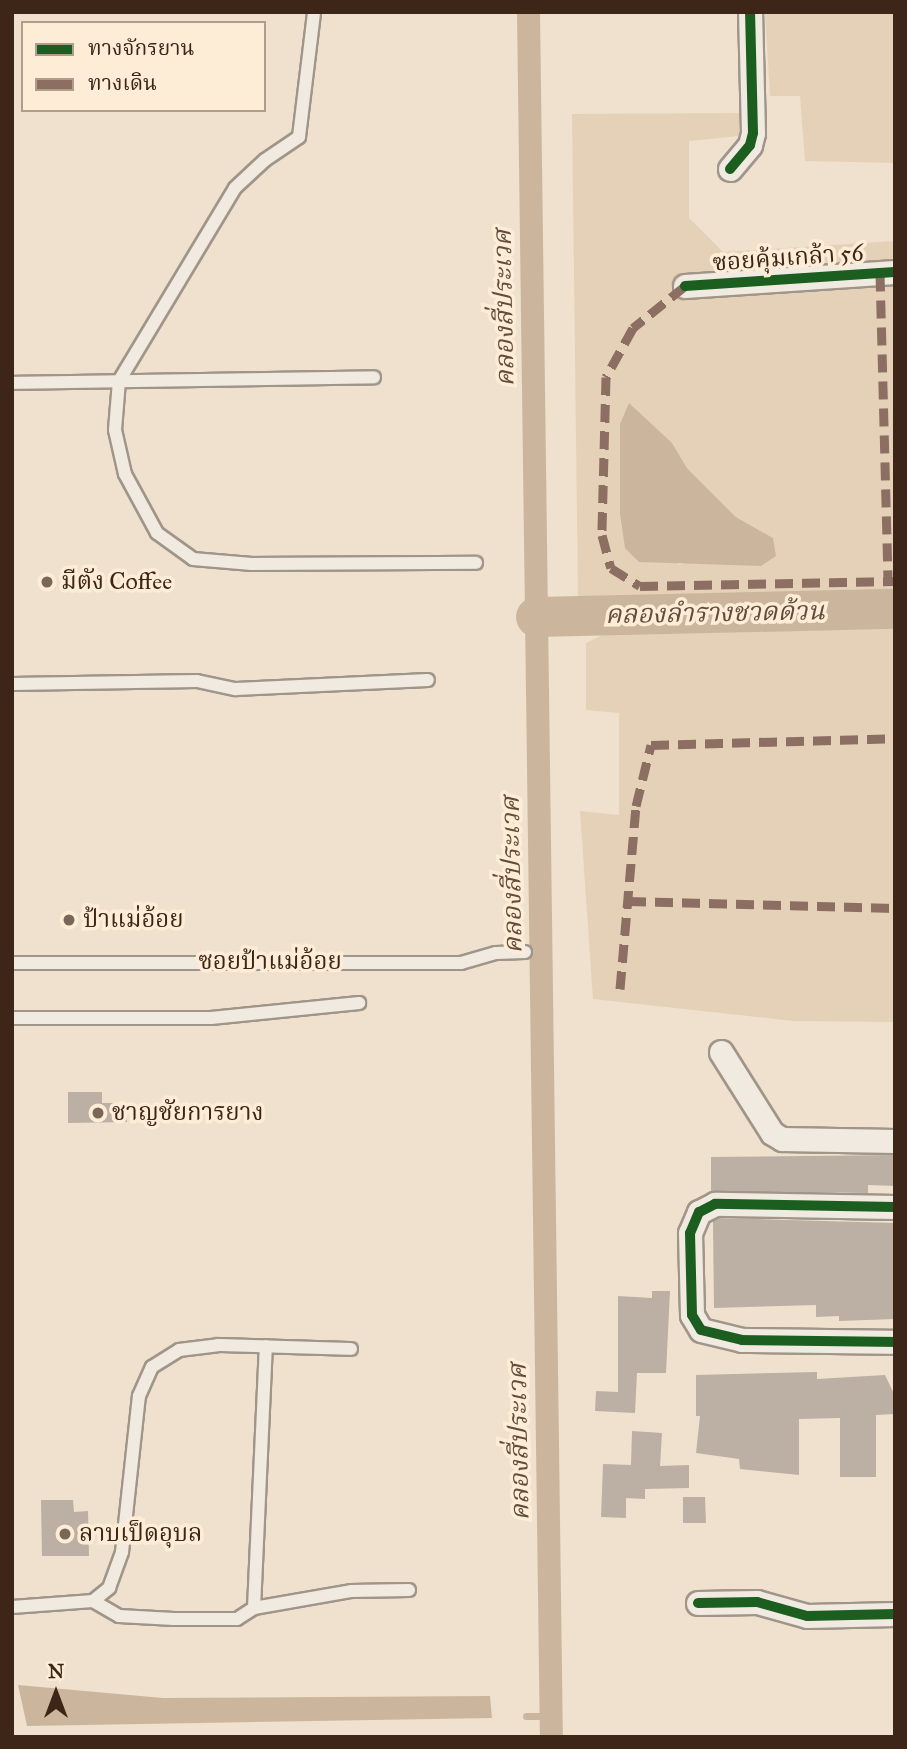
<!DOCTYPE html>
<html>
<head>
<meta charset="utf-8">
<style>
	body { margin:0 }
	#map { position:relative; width:907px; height:1749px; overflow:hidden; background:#efe1ce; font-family:"IM FELL Great Primer","Noto Serif Thai",serif }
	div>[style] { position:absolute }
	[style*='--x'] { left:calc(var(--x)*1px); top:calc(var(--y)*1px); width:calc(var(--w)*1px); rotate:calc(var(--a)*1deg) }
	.green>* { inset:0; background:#e5d1b7 }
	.water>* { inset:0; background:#cbb69d }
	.stream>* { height:7px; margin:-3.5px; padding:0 3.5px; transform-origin:3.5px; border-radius:3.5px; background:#cbb69d }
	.canal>* { height:23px; margin:-11.5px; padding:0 11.5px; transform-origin:11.5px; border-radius:11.5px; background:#cbb69d }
	.river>* { height:40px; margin:-20px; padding:0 20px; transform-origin:20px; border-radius:20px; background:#cbb69d }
	.building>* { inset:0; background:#bbb0a3 }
	.roads { filter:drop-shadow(2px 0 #a09589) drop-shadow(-2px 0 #a09589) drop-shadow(0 2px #a09589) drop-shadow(0 -2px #a09589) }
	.lane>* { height:12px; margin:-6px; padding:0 6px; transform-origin:6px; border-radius:6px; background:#f1eae0 }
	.street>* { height:23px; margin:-11.5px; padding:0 11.5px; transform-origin:11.5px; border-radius:11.5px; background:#f1eae0 }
	.quiet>* { height:9px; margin-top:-4.5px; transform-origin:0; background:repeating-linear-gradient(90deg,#8d6e63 0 18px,transparent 0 27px) }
	.cycleway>* { height:10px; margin:-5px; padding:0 5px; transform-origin:5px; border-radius:5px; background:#1b5e20 }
	.dots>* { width:19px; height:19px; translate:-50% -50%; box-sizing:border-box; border:4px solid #fdedd7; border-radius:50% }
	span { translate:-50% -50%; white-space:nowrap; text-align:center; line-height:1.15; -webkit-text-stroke:7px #fdedd7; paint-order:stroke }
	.street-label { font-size:24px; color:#3d2618 }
	.poi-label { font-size:24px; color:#3d2618 }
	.left { translate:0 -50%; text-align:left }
	.water-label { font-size:26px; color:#634c3a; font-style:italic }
	.frame { position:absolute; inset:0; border:14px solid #3d2618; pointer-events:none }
	.legend { position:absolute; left:21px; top:21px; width:245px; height:91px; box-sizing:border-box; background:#fdedd7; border:2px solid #b09d8b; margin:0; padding:9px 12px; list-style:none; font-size:21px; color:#3d2618 }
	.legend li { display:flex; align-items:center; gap:14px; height:35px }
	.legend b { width:35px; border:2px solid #b09d8b }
	.north { position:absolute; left:21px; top:1658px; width:70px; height:70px; -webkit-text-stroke:5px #fdedd7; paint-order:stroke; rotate:0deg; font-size:19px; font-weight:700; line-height:28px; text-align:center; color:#3d2618 }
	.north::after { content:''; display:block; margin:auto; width:24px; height:32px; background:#3d2618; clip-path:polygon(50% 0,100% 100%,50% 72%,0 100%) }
</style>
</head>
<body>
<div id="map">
	<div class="green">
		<i style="clip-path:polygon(765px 12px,895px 12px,895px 163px,805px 161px,800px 96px,770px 96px)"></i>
		<i style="clip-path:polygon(evenodd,739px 113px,739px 136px,689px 141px,689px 218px,723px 252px,895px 241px,895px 597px,602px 606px,578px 597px,572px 114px,739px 113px,672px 443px,687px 468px,736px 517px,773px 538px,678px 565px,672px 443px)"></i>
		<i style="clip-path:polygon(895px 622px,895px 1022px,793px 1021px,593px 999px,580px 811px,619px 815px,619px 713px,586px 710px,586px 643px,622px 626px)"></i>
	</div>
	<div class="water">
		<i style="clip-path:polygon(629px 403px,672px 443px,687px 468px,736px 517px,773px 538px,776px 556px,761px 566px,639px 562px,625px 548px,620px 514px,620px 424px)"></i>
		<i style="clip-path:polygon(18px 1685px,163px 1698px,490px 1696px,492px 1718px,27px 1726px)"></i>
	</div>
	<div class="stream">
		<i style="--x:526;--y:1716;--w:25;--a:0"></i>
	</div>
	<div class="canal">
		<i style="--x:528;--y:12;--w:1725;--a:89.24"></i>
	</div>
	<div class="river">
		<i style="--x:536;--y:617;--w:359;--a:-1.3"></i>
	</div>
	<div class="building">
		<i style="clip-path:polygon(68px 1092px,102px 1092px,102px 1103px,127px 1103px,127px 1122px,68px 1123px)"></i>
		<i style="clip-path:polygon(895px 1155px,895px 1186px,868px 1185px,868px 1193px,711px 1191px,711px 1157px)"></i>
		<i style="clip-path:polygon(718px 1218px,895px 1223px,895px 1319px,839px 1321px,839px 1316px,816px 1317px,816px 1305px,714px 1308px,713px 1221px)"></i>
		<i style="clip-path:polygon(652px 1291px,670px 1291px,666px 1373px,637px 1373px,635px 1413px,595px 1411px,596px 1391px,618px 1392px,618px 1296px,652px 1298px)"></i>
		<i style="clip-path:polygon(817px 1372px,817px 1379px,885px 1375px,895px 1396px,895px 1414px,876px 1415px,876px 1477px,840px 1477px,840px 1418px,799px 1419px,799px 1475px,740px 1469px,739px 1459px,696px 1453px,700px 1416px,696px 1416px,696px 1375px)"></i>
		<i style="clip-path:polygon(632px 1431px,662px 1433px,660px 1466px,689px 1465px,689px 1488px,645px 1489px,645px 1499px,626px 1498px,626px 1518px,601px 1517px,603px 1464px,631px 1465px)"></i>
		<i style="clip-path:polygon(683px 1497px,705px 1497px,706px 1523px,683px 1523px)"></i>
		<i style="clip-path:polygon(41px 1500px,73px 1500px,74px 1512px,88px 1511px,89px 1556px,42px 1556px)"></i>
	</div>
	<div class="roads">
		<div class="lane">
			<i style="--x:314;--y:13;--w:125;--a:96.9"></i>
			<i style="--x:299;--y:137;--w:41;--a:145.9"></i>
			<i style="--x:265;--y:160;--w:41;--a:137"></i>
			<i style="--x:235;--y:188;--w:225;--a:121"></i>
			<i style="--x:119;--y:381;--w:49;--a:94.7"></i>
			<i style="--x:115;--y:430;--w:45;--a:77.2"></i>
			<i style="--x:125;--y:474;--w:67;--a:61.5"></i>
			<i style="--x:157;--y:533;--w:44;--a:35.8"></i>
			<i style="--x:193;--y:559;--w:59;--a:4.8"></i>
			<i style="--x:252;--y:564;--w:224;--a:-0.3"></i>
			<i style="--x:12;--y:383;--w:362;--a:-0.9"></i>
			<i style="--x:12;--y:684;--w:185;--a:-0.9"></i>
			<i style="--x:197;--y:681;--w:40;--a:12"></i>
			<i style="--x:236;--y:689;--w:192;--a:-2.7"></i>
			<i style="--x:12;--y:963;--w:449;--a:0"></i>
			<i style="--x:461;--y:963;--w:36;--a:-16"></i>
			<i style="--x:496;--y:953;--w:29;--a:-2"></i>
			<i style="--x:12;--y:1018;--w:199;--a:0"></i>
			<i style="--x:211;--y:1018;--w:149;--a:-5.8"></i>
			<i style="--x:93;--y:1601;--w:30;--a:30"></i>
			<i style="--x:119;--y:1616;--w:55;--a:3.1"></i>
			<i style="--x:174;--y:1619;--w:63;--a:0"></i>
			<i style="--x:237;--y:1619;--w:20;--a:-33"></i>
			<i style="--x:254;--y:1608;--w:262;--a:-87.4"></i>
			<i style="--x:12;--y:1607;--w:81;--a:-4.2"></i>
			<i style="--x:93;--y:1601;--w:21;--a:-39"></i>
			<i style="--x:109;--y:1588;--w:38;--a:-70"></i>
			<i style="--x:122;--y:1552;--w:157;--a:-83.8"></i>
			<i style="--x:139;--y:1396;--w:32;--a:-66"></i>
			<i style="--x:152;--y:1367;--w:32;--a:-32"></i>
			<i style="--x:179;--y:1350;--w:39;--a:-7"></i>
			<i style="--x:218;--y:1345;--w:133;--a:1.7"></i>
			<i style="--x:254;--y:1608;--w:98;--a:-9.9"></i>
			<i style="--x:351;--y:1591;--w:58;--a:-1"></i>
		</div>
		<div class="street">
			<i style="--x:730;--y:169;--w:31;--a:-50"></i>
			<i style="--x:750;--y:145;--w:12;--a:-76"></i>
			<i style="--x:753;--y:133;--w:121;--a:-91.4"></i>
			<i style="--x:685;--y:286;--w:210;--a:-3.8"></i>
			<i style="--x:721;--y:1052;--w:96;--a:57.8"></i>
			<i style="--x:772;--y:1133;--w:12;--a:31"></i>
			<i style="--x:782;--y:1139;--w:113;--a:1"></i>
			<i style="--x:895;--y:1207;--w:180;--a:-179"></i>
			<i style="--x:715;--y:1204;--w:18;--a:153"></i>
			<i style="--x:699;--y:1212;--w:23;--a:113"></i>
			<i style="--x:690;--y:1233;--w:82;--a:88.6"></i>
			<i style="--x:692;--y:1315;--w:17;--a:59"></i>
			<i style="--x:701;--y:1330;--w:42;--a:13.7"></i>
			<i style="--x:742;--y:1340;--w:153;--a:0.7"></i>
			<i style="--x:698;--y:1603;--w:59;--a:-1"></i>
			<i style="--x:757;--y:1602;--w:52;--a:15.6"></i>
			<i style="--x:807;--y:1616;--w:88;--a:-1.3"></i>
		</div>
	</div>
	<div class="quiet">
		<i style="--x:880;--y:273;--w:308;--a:88.5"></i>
		<i style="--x:685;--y:286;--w:67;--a:141.1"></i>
		<i style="--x:633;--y:328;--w:56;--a:118.9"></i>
		<i style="--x:606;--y:377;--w:158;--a:91.5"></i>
		<i style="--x:602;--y:535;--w:34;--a:75"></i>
		<i style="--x:611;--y:568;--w:34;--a:32"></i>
		<i style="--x:640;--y:586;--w:255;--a:-1.1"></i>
		<i style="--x:628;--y:901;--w:267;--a:1.5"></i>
		<i style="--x:620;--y:989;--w:184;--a:-85"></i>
		<i style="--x:636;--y:806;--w:63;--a:-76.2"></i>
		<i style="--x:651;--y:745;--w:244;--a:-1.6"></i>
	</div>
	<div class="cycleway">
		<i style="--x:730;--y:169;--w:31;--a:-50"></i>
		<i style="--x:750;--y:145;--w:12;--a:-76"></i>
		<i style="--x:753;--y:133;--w:121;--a:-91.4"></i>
		<i style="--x:685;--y:286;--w:210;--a:-3.8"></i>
		<i style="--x:895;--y:1207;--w:180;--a:-179"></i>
		<i style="--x:715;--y:1204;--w:18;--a:153"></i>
		<i style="--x:699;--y:1212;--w:23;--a:113"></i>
		<i style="--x:690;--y:1233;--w:82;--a:88.6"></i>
		<i style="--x:692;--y:1315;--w:17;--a:59"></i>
		<i style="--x:701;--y:1330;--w:42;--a:13.7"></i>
		<i style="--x:742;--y:1340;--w:153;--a:0.7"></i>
		<i style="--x:698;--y:1603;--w:59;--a:-1"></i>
		<i style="--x:757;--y:1602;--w:52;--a:15.6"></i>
		<i style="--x:807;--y:1616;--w:88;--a:-1.3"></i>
	</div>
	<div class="dots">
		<i style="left:47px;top:582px;background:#7b6758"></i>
		<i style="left:69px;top:920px;background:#7b6758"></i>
		<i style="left:98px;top:1113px;background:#7b6758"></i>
		<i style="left:65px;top:1534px;background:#7b6758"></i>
	</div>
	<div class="street-label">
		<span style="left:788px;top:258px;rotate:-4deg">ซอยคุ้มเกล้า 56</span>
		<span style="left:270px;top:962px">ซอยป้าแม่อ้อย</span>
	</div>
	<div class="poi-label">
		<span class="left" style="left:61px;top:582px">มีตัง Coffee</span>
		<span class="left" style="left:83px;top:920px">ป้าแม่อ้อย</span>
		<span class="left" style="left:112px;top:1113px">ชาญชัยการยาง</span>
		<span class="left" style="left:79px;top:1534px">ลาบเป็ดอุบล</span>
	</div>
	<div class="water-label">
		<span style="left:504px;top:308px;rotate:-91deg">คลองสี่ประเวศ</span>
		<span style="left:715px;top:613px;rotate:-1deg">คลองลำรางชวดด้วน</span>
		<span style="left:512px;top:875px;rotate:-91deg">คลองสี่ประเวศ</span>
		<span style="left:519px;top:1442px;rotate:-91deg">คลองสี่ประเวศ</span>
	</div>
	<div class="frame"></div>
	<ul class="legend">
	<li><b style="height:9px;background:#1b5e20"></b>ทางจักรยาน</li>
	<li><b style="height:9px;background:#8d6e63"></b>ทางเดิน</li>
	</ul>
	<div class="north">N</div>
</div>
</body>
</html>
